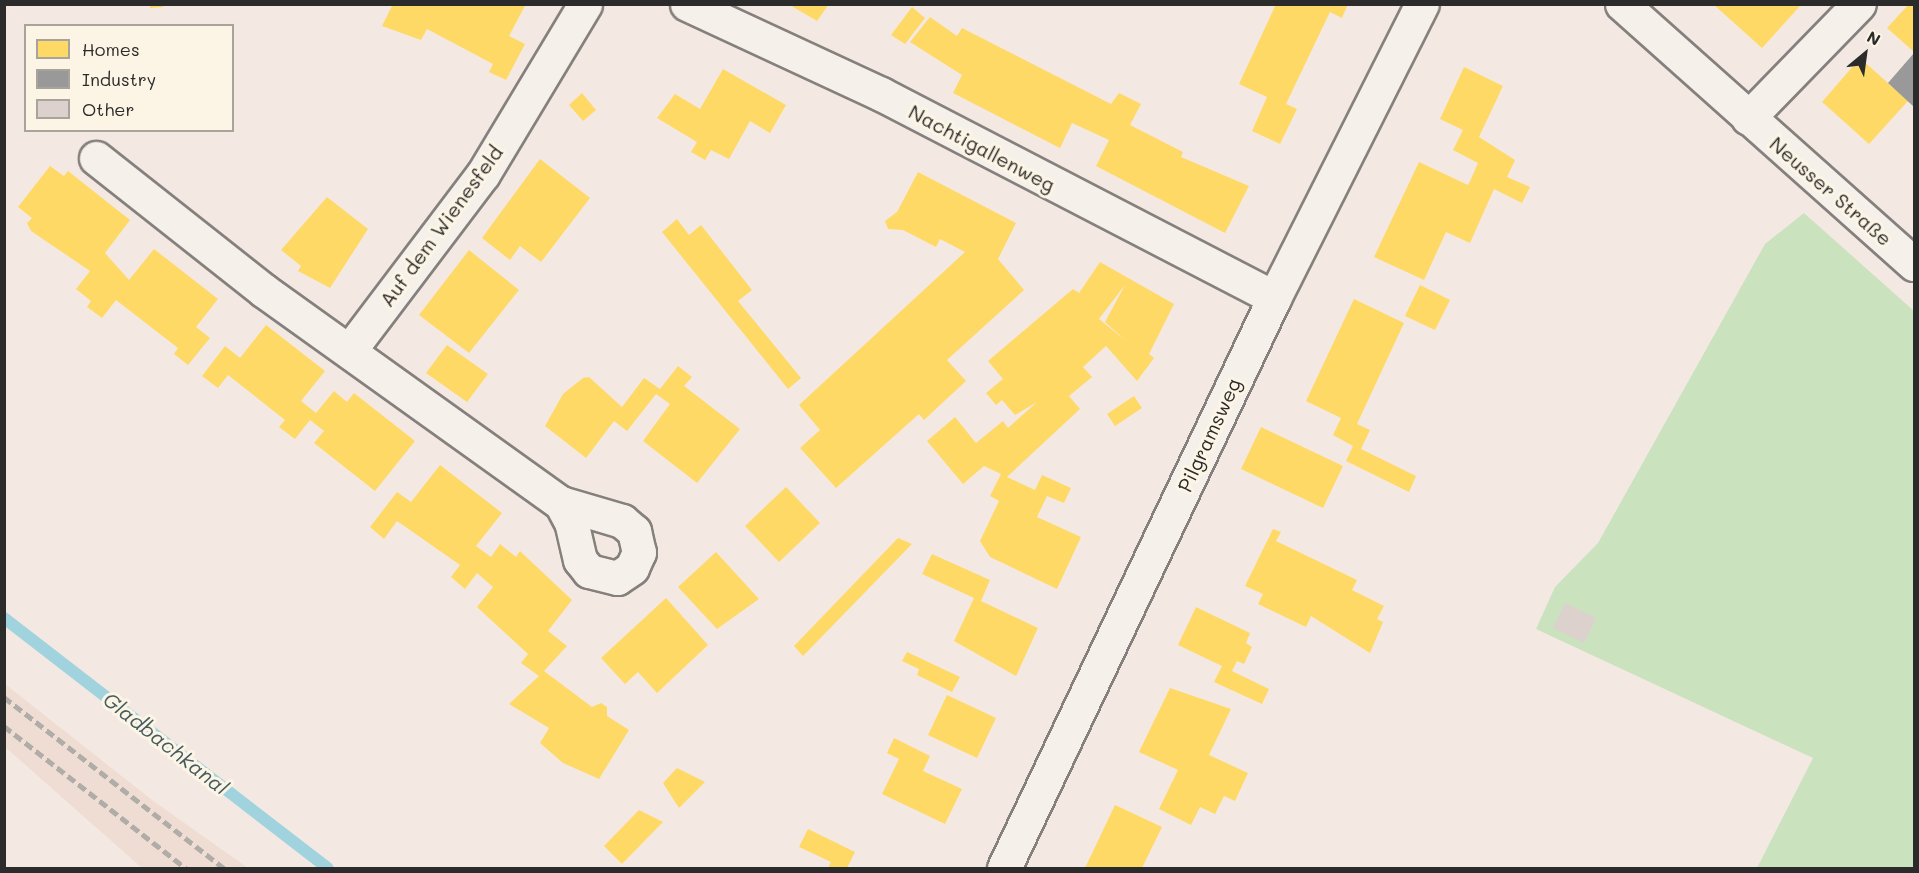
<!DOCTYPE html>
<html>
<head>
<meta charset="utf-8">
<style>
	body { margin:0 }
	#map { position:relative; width:1919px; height:873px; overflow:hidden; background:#f4e9e2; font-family:Mali,sans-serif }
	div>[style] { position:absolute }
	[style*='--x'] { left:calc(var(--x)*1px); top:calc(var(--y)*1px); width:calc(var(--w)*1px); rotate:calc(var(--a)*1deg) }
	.built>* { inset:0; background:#efdcd3 }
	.green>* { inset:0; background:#cae2bd }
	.homes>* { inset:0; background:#ffd966 }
	.industry>* { inset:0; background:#999 }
	.stream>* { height:12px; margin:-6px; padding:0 6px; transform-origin:6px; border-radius:6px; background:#a1d3de }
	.building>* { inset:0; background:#ddd1cd }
	.roads { filter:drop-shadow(2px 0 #85807d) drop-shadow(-2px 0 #85807d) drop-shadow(0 2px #85807d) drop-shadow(0 -2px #85807d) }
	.minor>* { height:33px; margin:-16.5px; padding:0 16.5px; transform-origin:16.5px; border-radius:16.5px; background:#f5f1ea }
	.rail>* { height:4.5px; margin-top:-2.25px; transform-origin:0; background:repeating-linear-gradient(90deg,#b0ada9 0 9px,transparent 0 13.5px) }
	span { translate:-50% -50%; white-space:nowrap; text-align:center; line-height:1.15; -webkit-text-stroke:6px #fcf5e5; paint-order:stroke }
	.street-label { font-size:20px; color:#2b2b2b }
	.water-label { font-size:21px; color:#445b60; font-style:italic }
	.frame { position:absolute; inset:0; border:6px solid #2b2b2b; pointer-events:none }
	.legend { position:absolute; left:24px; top:24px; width:210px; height:108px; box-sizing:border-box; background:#fcf5e5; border:2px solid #a8a49b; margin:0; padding:8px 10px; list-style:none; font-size:18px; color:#2b2b2b }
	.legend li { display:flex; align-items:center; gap:12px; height:30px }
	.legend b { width:30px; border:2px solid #a8a49b }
	.north { position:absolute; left:1835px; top:24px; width:60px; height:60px; -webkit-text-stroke:4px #fcf5e5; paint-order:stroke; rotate:29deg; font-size:16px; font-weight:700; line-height:24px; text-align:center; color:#2b2b2b }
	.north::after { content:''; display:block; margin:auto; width:21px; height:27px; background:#2b2b2b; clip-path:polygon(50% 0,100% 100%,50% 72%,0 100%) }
</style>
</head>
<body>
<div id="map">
	<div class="built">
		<i style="clip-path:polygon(5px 684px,152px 800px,248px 868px,142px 868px,5px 747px)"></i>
	</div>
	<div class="green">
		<i style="clip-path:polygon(1804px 213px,1914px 311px,1914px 868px,1757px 868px,1813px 758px,1536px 629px,1555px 587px,1598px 543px,1765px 244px)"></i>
	</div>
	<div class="homes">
		<i style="clip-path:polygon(150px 4px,163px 4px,163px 7px,150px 8px)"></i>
		<i style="clip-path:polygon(393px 4px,526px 4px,509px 36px,525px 44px,506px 80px,489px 72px,493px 64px,427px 29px,421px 40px,382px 26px)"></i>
		<i style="clip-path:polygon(788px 4px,829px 4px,817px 21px)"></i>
		<i style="clip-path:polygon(1276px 4px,1348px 4px,1342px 18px,1330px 12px,1286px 104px,1297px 109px,1280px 144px,1252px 131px,1267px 97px,1239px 84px)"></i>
		<i style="clip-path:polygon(1909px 4px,1914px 4px,1914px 52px,1887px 28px)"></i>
		<i style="clip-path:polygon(1714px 5px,1801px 5px,1762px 48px)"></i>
		<i style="clip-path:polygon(912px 7px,925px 18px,905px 44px,891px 35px)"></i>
		<i style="clip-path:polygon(930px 17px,957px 36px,962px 28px,1111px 104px,1119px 93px,1141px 104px,1130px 125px,1183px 152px,1181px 157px,1249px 186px,1225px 233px,1096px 166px,1109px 140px,1072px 123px,1060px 148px,953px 93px,962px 75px,910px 42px)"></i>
		<i style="clip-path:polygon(1860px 58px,1908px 101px,1869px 144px,1822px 102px)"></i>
		<i style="clip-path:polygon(1464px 67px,1503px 86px,1479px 137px,1515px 160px,1507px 177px,1530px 187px,1522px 203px,1494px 189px,1470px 243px,1446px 232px,1424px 280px,1374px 257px,1419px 162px,1468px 185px,1471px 179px,1478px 163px,1453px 150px,1463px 130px,1440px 119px)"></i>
		<i style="clip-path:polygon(723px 69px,786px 105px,770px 133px,750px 121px,729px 159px,711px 150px,705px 160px,691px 152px,697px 142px,657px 118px,675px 94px,700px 109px)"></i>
		<i style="clip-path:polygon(582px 93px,596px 110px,583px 121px,569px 105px)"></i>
		<i style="clip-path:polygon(540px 159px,590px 198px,541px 262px,520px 246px,510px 260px,482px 238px)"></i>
		<i style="clip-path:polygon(50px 166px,64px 176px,68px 171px,130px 220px,105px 253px,129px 280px,154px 249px,218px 299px,196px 327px,210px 338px,188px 365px,174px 354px,178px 348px,116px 300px,102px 318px,87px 307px,91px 301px,76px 289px,90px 271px,31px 231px,27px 223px,32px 218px,18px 207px)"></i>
		<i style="clip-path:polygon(918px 172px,1016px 223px,998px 259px,1024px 290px,947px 360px,966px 381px,924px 420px,919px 414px,836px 488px,800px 448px,820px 430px,799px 405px,965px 252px,940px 239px,936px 247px,903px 230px,888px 229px,885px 221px,897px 212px)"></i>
		<i style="clip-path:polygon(327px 197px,368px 229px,330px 288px,298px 271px,301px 266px,281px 250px)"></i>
		<i style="clip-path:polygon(677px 219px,689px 235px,701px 225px,752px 290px,738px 301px,801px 378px,788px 389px,662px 232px)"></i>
		<i style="clip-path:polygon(469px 250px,519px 290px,469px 353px,419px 315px)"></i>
		<i style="clip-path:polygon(evenodd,1100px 262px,1174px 304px,1149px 354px,1154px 358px,1137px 381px,1106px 346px,1083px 367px,1092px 377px,1069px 396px,1080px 409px,1007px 477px,1035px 490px,1042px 475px,1071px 488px,1064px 503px,1047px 496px,1037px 517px,1081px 537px,1057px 589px,990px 557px,980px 541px,999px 501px,990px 496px,1001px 474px,984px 466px,963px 484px,927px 441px,955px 417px,976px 443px,1003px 421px,1008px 428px,1037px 402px,1015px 415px,1002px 400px,996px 405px,986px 393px,1003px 379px,988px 361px,1073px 289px,1079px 293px,1100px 262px,1125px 285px,1105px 322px,1125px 340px,1099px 319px,1125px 285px)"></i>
		<i style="clip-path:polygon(1420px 285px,1450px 300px,1435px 330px,1405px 316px)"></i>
		<i style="clip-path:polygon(1354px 299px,1404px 323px,1357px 424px,1370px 430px,1361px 449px,1416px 476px,1409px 492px,1346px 461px,1353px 446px,1333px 435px,1341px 418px,1306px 401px)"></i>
		<i style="clip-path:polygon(266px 325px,325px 371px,301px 401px,316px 413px,334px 391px,347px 402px,354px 393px,415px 441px,375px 491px,314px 443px,324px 431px,310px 420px,295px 439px,279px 427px,285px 420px,228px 375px,218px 388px,202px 376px,225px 346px,240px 358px)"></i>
		<i style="clip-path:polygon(447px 345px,488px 374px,467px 402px,426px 373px)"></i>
		<i style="clip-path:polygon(678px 366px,692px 377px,684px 386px,740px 429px,697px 483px,643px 441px,670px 404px,656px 394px,627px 431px,614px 421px,586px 458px,545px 426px,563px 394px,583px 378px,589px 377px,622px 407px,644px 378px,660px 389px)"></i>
		<i style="clip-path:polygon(1134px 396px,1142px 408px,1115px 426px,1107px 414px)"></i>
		<i style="clip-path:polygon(1261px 427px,1343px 466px,1323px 508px,1241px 469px)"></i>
		<i style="clip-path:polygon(440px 465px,502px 513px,476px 546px,491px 557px,500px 544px,516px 557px,520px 551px,572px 600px,548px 631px,567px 646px,544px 671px,592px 707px,601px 703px,607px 707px,607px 716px,629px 730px,599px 779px,563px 763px,540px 743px,549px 728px,509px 704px,539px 676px,521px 663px,528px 654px,477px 607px,493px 587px,477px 573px,465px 589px,451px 577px,460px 565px,397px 521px,384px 539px,370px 527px,397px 492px,411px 502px)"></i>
		<i style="clip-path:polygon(786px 487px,820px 523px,779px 562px,745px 526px)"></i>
		<i style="clip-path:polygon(1273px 529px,1281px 532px,1276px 541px,1357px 580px,1352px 590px,1384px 606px,1377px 619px,1383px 622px,1370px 653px,1311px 616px,1306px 627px,1258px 604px,1263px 594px,1245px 586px)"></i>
		<i style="clip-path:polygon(898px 538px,912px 544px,803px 656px,794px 646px)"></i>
		<i style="clip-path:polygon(716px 552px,759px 599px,717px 629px,678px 587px)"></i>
		<i style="clip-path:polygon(932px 554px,990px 580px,981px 601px,1038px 628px,1016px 676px,954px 641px,974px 598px,922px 574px)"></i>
		<i style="clip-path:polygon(666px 598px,708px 645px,657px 693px,638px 672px,625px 684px,601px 658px)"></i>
		<i style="clip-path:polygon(1196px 607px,1250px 633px,1246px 643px,1252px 647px,1244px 664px,1237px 661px,1232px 671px,1269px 689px,1262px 704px,1214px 682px,1222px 666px,1178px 645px)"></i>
		<i style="clip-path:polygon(907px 652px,960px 677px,952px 692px,917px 675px,919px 669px,902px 661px)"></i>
		<i style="clip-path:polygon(1170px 688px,1231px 709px,1209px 755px,1248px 773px,1235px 801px,1224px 796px,1215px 814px,1200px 807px,1191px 825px,1159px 809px,1178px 770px,1139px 752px)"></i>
		<i style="clip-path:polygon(947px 695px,996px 718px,977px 758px,928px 735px)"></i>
		<i style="clip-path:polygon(894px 738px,930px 756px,923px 771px,962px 789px,945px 824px,882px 794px,899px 759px,887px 753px)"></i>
		<i style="clip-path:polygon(677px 768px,705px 782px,679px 808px,663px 783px)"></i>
		<i style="clip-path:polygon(1115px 805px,1162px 827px,1142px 868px,1085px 868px)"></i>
		<i style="clip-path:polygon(639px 810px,663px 822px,622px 864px,604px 846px)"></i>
		<i style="clip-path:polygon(808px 829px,855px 852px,847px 868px,828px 868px,831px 862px,799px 847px)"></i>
	</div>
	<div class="industry">
		<i style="clip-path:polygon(1914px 53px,1914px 107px,1888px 83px)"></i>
	</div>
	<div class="stream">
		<i style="--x:4;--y:618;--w:409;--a:37.7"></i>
	</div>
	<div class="building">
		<i style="clip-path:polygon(1565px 603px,1596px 618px,1584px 643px,1553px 628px)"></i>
	</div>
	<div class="roads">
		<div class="minor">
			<i style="--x:687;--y:4;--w:214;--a:24.9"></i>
			<i style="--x:881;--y:94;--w:443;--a:27.4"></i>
			<i style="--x:1622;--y:4;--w:391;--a:41.7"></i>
			<i style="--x:1748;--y:118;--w:159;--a:-45.8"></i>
			<i style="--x:96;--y:158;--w:213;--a:38.3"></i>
			<i style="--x:263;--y:290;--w:366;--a:35.6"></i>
			<i style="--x:561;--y:503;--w:64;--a:16.4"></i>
			<i style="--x:622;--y:521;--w:16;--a:40"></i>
			<i style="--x:634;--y:531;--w:22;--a:77"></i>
			<i style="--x:639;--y:552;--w:17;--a:114"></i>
			<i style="--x:632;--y:568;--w:18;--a:146"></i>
			<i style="--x:617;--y:578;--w:29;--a:-166"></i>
			<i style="--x:589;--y:571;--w:14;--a:-129"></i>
			<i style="--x:580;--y:560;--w:37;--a:-103"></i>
			<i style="--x:572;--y:524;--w:24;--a:-118"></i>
			<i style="--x:349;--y:351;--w:222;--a:-52.9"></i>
			<i style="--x:483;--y:174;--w:198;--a:-59"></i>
			<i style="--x:1004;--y:868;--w:631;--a:-64.65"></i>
			<i style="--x:1274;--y:298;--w:329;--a:-63.3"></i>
		</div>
	</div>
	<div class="rail">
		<i style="--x:4;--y:697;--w:279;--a:37.9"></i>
		<i style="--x:4;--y:726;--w:231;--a:38"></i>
	</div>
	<div class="street-label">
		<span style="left:982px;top:148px;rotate:28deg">Nachtigallenweg</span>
		<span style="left:1831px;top:191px;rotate:41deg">Neusser Straße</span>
		<span style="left:441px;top:226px;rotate:-54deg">Auf dem Wienesfeld</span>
		<span style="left:1209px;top:435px;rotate:-65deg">Pilgramsweg</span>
	</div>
	<div class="water-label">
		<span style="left:166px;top:743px;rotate:38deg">Gladbachkanal</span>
	</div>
	<div class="frame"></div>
	<ul class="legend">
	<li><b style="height:16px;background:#ffd966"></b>Homes</li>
	<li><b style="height:16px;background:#999"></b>Industry</li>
	<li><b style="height:16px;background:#ddd1cd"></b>Other</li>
	</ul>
	<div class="north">N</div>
</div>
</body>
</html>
